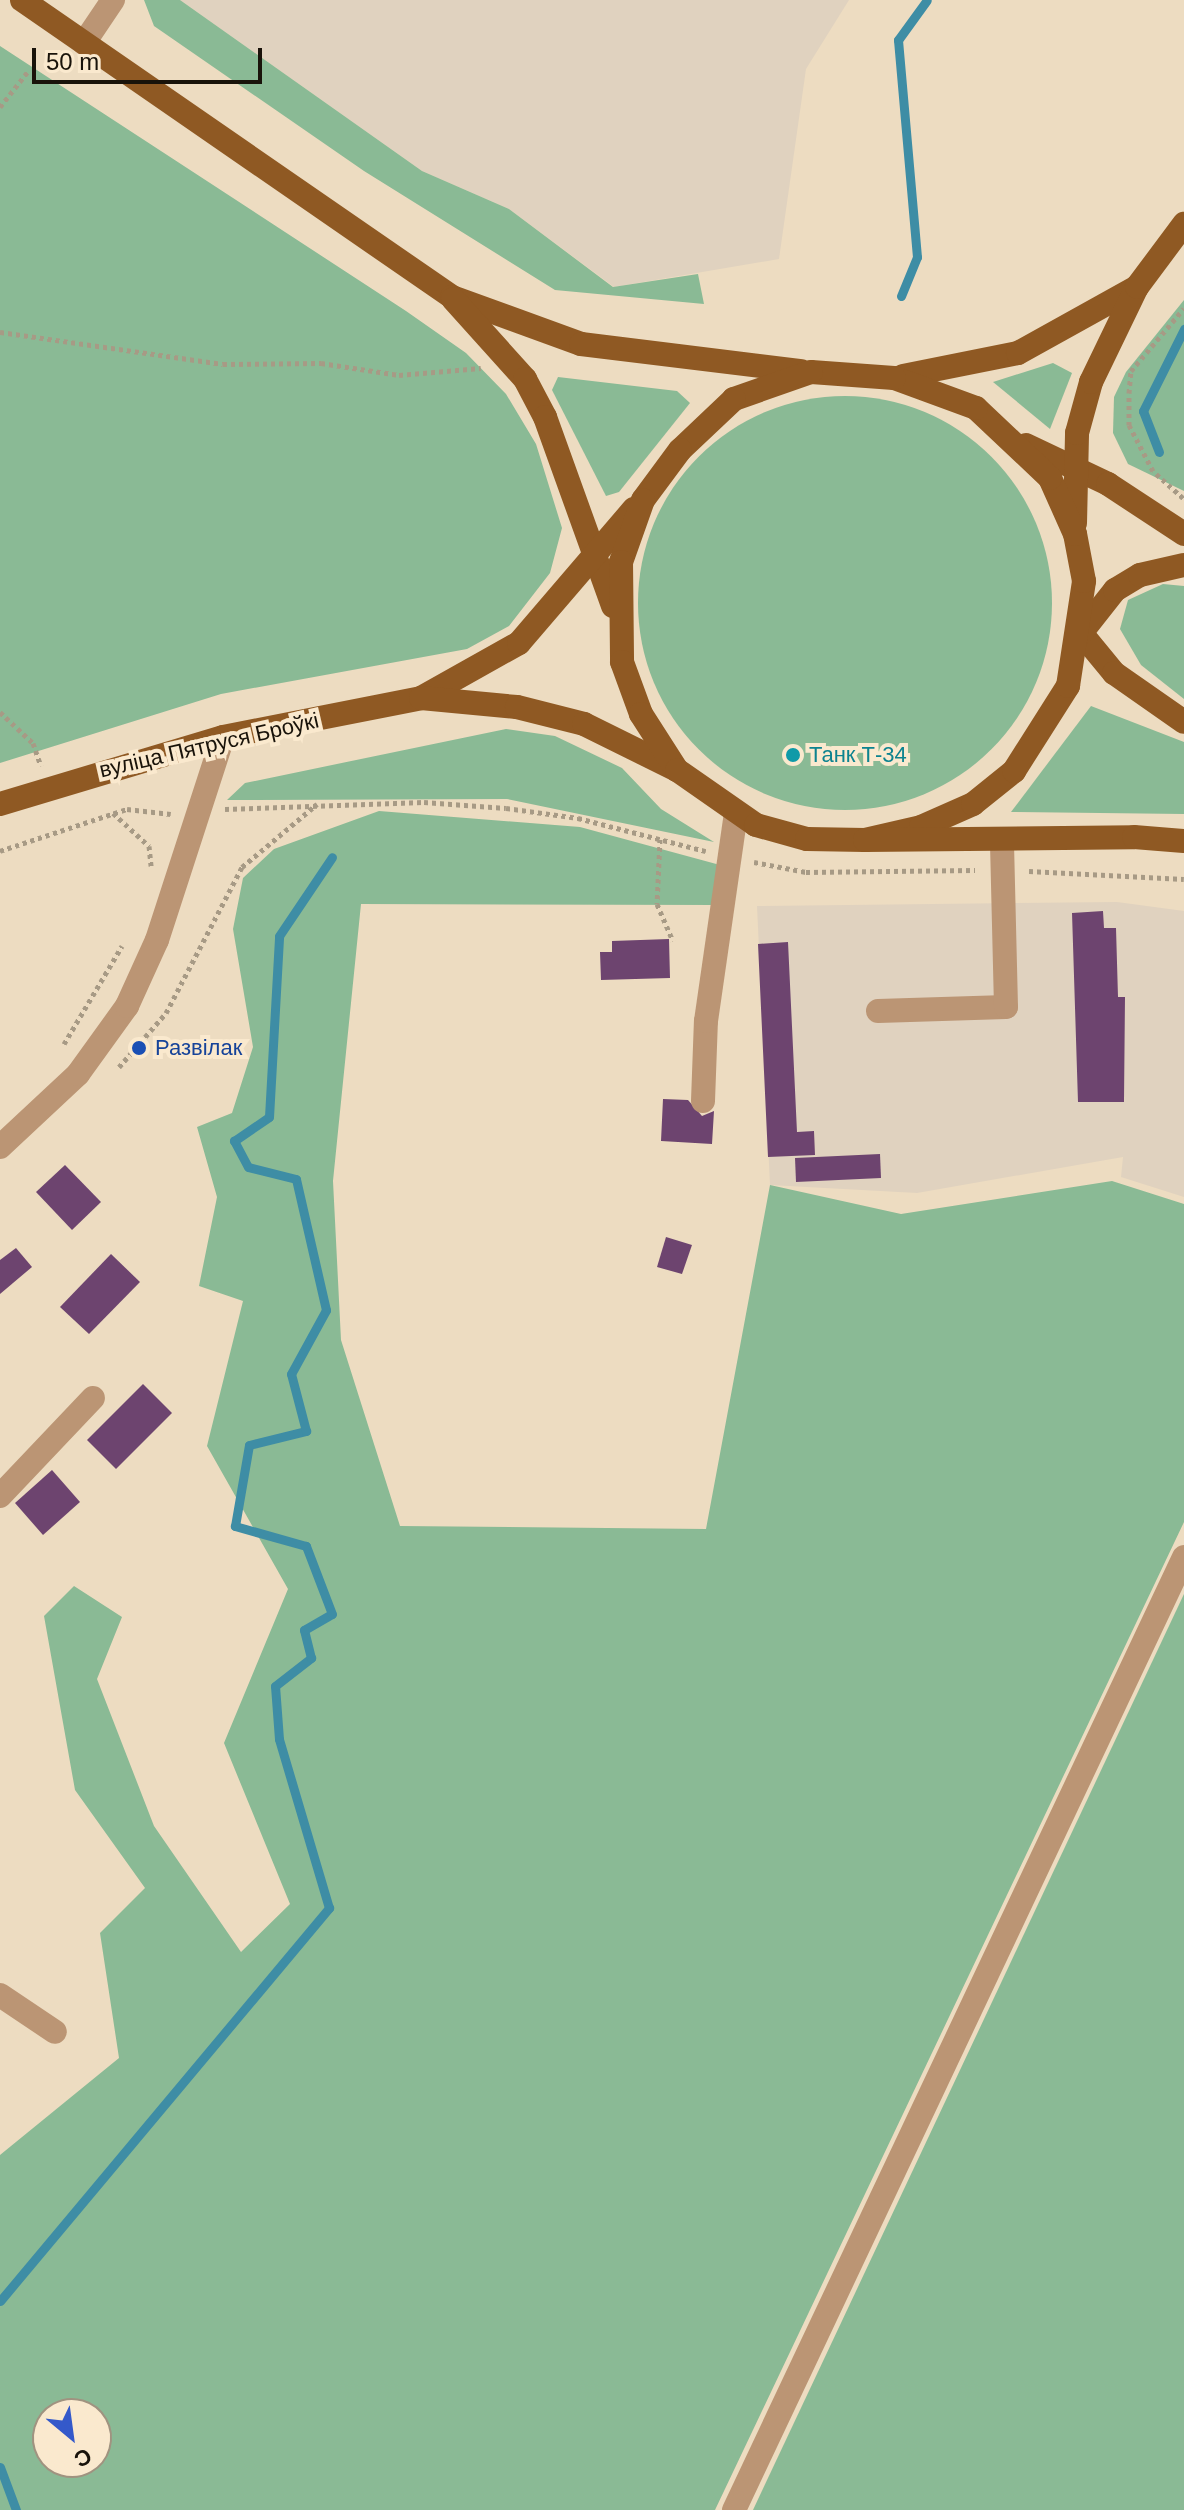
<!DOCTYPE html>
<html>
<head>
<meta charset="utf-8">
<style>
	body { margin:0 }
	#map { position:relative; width:1184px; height:2510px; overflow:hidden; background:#eddcc1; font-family:Arial,sans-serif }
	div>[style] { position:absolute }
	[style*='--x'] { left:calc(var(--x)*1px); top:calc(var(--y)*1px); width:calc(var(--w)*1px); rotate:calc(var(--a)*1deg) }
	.commercial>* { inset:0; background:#e0d2bf }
	.green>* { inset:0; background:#8aba95 }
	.round { border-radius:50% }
	.stream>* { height:9px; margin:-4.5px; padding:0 4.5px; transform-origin:4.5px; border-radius:4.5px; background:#3e8da5 }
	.building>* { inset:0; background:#6d446f }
	.path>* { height:5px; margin-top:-2.5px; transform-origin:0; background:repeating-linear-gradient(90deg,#a79a85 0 4px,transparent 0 8px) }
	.minor>* { height:24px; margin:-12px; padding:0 12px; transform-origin:12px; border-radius:12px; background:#bb9574 }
	.major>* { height:24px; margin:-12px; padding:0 12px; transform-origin:12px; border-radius:12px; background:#8f5923 }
	.dots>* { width:22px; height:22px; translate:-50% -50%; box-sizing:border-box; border:4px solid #fae9ce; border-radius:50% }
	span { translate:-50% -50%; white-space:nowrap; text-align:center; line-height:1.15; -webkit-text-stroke:8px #fae9ce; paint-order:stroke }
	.street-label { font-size:22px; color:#19130a }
	.culture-label { font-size:22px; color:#0d838f }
	.left { translate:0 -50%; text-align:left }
	.transit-label { font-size:22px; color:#164399 }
	.north { position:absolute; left:32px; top:2398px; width:80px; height:80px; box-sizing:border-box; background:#fae9ce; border:2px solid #a09380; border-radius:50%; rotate:151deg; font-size:22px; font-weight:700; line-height:32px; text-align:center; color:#19130a }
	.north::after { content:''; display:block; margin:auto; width:28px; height:36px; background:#3459ca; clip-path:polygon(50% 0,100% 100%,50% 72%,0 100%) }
	.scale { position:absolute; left:32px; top:48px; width:230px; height:36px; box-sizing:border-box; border:4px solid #19130a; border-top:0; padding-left:10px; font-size:24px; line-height:28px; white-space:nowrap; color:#19130a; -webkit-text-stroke:6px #fae9ce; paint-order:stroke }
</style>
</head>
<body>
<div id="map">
	<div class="commercial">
		<i style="clip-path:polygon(180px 0,849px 0,806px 69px,779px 259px,614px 287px,509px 209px,422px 171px)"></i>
		<i style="clip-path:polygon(1117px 902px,1184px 911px,1184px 1197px,1121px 1177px,1123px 1157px,917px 1193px,770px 1185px,757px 906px)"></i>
	</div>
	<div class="green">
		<i style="clip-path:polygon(144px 0,180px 0,422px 171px,509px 209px,613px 287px,698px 274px,704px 304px,555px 290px,364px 171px,154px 26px)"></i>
		<i style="clip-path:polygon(0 46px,406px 311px,466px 353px,506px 394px,536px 444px,562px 528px,550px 573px,509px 626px,467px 649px,221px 694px,0 763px)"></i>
		<i style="clip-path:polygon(1184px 300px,1184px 491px,1128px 464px,1113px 433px,1114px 397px,1126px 372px)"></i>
		<i style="clip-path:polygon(1053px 363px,1072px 373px,1050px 429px,993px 382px)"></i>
		<i style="clip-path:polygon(558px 377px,677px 391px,690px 403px,619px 492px,606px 496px,552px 390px)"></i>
		<i class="round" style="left:638px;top:396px;width:414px;height:414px"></i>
		<i style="clip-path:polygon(1163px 584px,1184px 586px,1184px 699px,1141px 665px,1120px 629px,1128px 600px)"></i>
		<i style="clip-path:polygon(1091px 706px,1184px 742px,1184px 814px,1011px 812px)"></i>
		<i style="clip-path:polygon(506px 729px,555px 736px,622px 768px,661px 809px,714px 842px,507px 799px,227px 800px,245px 783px)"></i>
		<i style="clip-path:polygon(evenodd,379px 811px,580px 827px,720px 865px,718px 905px,361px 904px,333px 1181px,341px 1340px,400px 1526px,706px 1529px,770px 1185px,901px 1214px,1112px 1181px,1184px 1204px,1184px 1522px,715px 2510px,0 2510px,0 2155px,119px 2058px,100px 1933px,145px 1888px,75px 1790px,44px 1616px,74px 1586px,122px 1617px,97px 1679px,154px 1826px,241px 1952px,290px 1904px,224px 1743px,288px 1589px,207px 1446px,243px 1301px,199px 1286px,217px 1197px,197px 1127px,232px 1113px,253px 1047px,233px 929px,243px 878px,274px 849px,379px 811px,48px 2414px,96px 2414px,96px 2462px,48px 2462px,48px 2414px)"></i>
		<i style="clip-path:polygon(1184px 1594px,1184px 2510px,753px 2510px)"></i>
	</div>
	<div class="stream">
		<i style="--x:901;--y:296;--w:42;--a:-67.7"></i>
		<i style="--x:917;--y:257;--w:218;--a:-95"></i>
		<i style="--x:898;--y:40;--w:49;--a:-54.1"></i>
		<i style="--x:1159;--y:452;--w:44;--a:-111.3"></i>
		<i style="--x:1143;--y:411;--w:92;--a:-63.4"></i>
		<i style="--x:0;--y:2301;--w:513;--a:-50.07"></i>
		<i style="--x:329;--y:1908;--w:176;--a:-106.5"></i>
		<i style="--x:279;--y:1739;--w:53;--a:-94.3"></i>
		<i style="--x:275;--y:1686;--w:46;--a:-37.9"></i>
		<i style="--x:311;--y:1658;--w:29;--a:-104"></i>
		<i style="--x:304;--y:1630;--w:32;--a:-30"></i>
		<i style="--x:332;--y:1614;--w:73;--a:-110.9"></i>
		<i style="--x:306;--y:1546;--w:74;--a:-164.3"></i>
		<i style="--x:235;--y:1526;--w:82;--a:-80.2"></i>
		<i style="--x:249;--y:1445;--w:59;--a:-13.8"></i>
		<i style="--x:306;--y:1431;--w:59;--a:-104.7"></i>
		<i style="--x:291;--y:1374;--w:73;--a:-61.3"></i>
		<i style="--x:326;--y:1310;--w:134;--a:-102.9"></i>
		<i style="--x:296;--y:1179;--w:49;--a:-166"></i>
		<i style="--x:248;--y:1167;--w:30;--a:-118"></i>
		<i style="--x:234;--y:1141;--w:42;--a:-34.4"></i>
		<i style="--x:269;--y:1117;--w:181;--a:-86.8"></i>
		<i style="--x:279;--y:936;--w:95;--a:-56.1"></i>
		<i style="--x:0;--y:2467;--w:46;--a:69.6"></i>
	</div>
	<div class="building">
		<i style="clip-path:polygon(1103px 911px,1104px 928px,1116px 928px,1118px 997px,1125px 997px,1124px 1102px,1078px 1102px,1072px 913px)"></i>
		<i style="clip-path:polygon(669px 939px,670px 978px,601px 980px,600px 952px,612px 952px,612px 941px)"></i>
		<i style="clip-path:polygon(788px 942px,797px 1132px,814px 1131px,815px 1155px,768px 1157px,758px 944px)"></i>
		<i style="clip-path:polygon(663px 1099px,688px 1100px,702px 1116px,714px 1111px,712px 1144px,661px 1141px)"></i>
		<i style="clip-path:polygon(880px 1154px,881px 1178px,796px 1182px,795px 1158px)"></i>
		<i style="clip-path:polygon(65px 1165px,101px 1202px,72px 1230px,36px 1192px)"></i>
		<i style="clip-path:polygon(666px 1237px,692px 1245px,682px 1274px,657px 1267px)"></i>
		<i style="clip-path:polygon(16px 1248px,32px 1267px,0 1294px,0 1260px)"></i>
		<i style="clip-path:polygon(111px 1254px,140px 1282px,89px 1334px,60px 1307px)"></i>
		<i style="clip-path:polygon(143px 1384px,172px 1413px,116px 1469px,87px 1440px)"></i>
		<i style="clip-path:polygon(52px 1470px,80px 1502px,43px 1535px,15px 1503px)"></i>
	</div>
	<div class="path">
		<i style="--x:0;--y:107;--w:47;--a:-51.9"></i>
		<i style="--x:0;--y:332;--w:225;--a:8.2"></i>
		<i style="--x:223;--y:364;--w:98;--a:-0.6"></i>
		<i style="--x:321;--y:363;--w:79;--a:8.7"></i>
		<i style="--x:399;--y:375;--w:82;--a:-4.9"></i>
		<i style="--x:1183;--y:498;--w:40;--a:-138"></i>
		<i style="--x:1153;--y:471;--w:52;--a:-117.6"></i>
		<i style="--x:1129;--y:425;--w:32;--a:-90"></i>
		<i style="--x:1129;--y:393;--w:22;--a:-85"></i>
		<i style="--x:1131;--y:371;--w:82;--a:-49.9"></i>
		<i style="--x:0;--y:712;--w:45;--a:43.2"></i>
		<i style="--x:33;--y:743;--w:24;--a:71"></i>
		<i style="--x:225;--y:809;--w:199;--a:-2"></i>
		<i style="--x:424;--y:802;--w:82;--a:4.2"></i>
		<i style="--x:506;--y:808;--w:73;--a:7.9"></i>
		<i style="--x:578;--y:818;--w:132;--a:14.5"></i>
		<i style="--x:113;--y:813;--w:49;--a:42.5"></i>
		<i style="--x:149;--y:846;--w:20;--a:84"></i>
		<i style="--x:660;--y:839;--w:65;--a:92.6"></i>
		<i style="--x:657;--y:904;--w:40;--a:66.6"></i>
		<i style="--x:0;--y:851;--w:134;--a:-18.3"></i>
		<i style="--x:127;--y:809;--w:44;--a:6.5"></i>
		<i style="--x:754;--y:862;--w:53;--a:10.9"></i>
		<i style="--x:806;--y:872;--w:169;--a:-0.7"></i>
		<i style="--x:1029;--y:871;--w:155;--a:3"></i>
		<i style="--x:64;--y:1044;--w:114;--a:-59.4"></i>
		<i style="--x:119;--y:1067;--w:72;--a:-49"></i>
		<i style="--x:166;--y:1013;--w:165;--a:-62.5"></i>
		<i style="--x:242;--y:867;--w:98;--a:-40"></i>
	</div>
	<div class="minor">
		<i style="--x:84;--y:43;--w:52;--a:-56"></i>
		<i style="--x:878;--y:1011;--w:128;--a:-1.8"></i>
		<i style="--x:1006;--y:1007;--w:168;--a:-91.4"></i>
		<i style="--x:703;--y:1101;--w:80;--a:-87.9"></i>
		<i style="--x:706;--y:1021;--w:209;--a:-81.8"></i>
		<i style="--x:0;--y:1147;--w:107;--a:-43.1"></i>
		<i style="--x:78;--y:1074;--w:84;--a:-54.2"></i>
		<i style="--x:127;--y:1006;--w:72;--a:-65.6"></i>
		<i style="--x:157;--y:940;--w:213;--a:-72"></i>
		<i style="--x:0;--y:1496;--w:135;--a:-46.5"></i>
		<i style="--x:0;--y:1995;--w:66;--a:33.9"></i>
		<i style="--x:734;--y:2510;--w:1054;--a:-64.72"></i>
	</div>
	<div class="major">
		<i style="--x:22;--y:0;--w:523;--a:34.63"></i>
		<i style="--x:452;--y:297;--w:137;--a:20"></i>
		<i style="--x:581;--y:344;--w:222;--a:7"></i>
		<i style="--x:453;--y:299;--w:108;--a:48"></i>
		<i style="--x:525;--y:379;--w:43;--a:62.2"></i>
		<i style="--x:545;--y:417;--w:201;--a:70.2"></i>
		<i style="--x:903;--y:376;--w:117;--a:-11.3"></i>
		<i style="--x:1018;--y:353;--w:136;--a:-29"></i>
		<i style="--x:1026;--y:445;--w:91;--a:25.4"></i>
		<i style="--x:1108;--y:484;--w:91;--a:33.3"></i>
		<i style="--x:1075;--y:523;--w:90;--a:-88.7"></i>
		<i style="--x:1077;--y:433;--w:53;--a:-74.6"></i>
		<i style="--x:1091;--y:382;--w:106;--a:-64.2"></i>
		<i style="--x:1137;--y:287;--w:79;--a:-53.3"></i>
		<i style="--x:1081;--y:633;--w:52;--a:50.5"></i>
		<i style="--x:1114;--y:673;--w:85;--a:35"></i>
		<i style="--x:1081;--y:633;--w:55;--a:-51.7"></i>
		<i style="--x:1115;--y:590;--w:29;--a:-31"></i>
		<i style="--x:1140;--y:575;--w:45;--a:-12.8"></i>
		<i style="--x:421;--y:698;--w:112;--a:-29.3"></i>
		<i style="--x:519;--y:643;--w:177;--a:-49.4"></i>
		<i style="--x:0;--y:804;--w:233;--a:-16.7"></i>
		<i style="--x:223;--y:737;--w:202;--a:-11.1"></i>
		<i style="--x:421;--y:698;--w:96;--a:5.4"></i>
		<i style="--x:517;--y:707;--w:69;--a:14.2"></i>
		<i style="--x:584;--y:724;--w:102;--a:26.3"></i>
		<i style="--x:865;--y:840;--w:57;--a:-13.1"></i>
		<i style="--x:921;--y:827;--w:57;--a:-23.9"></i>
		<i style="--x:973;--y:804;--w:53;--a:-38.8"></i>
		<i style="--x:1014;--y:771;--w:101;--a:-57.6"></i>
		<i style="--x:1068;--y:686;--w:106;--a:-81.3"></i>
		<i style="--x:1084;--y:581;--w:48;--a:-100.8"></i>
		<i style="--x:1075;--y:534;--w:61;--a:-114.1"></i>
		<i style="--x:1050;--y:478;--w:102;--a:-136.6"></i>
		<i style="--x:976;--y:408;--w:87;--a:-159.9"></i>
		<i style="--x:894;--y:378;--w:83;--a:-175.9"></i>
		<i style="--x:811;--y:372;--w:82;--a:160.7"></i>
		<i style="--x:734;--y:399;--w:74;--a:136.6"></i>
		<i style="--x:680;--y:450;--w:62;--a:126.5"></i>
		<i style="--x:643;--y:500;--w:66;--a:109.5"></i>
		<i style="--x:621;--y:562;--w:100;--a:89.4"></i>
		<i style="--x:622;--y:662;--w:55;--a:69.9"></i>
		<i style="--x:641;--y:714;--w:67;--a:57.3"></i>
		<i style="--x:677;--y:770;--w:96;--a:34.8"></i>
		<i style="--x:756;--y:825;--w:53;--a:15.4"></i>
		<i style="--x:807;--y:839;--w:58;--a:1"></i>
		<i style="--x:865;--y:840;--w:269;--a:-0.6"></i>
		<i style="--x:1134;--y:837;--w:50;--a:4.6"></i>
	</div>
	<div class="dots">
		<i style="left:793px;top:755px;background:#0f9aa8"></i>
		<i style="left:139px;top:1048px;background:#1a4fb4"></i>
	</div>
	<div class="street-label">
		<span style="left:209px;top:745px;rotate:-13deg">вуліца Пятруся Броўкі</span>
	</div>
	<div class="culture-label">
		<span class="left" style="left:809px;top:755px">Танк Т-34</span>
	</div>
	<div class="transit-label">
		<span class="left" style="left:155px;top:1048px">Развілак</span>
	</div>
	<div class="north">С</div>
	<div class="scale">50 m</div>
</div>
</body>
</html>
